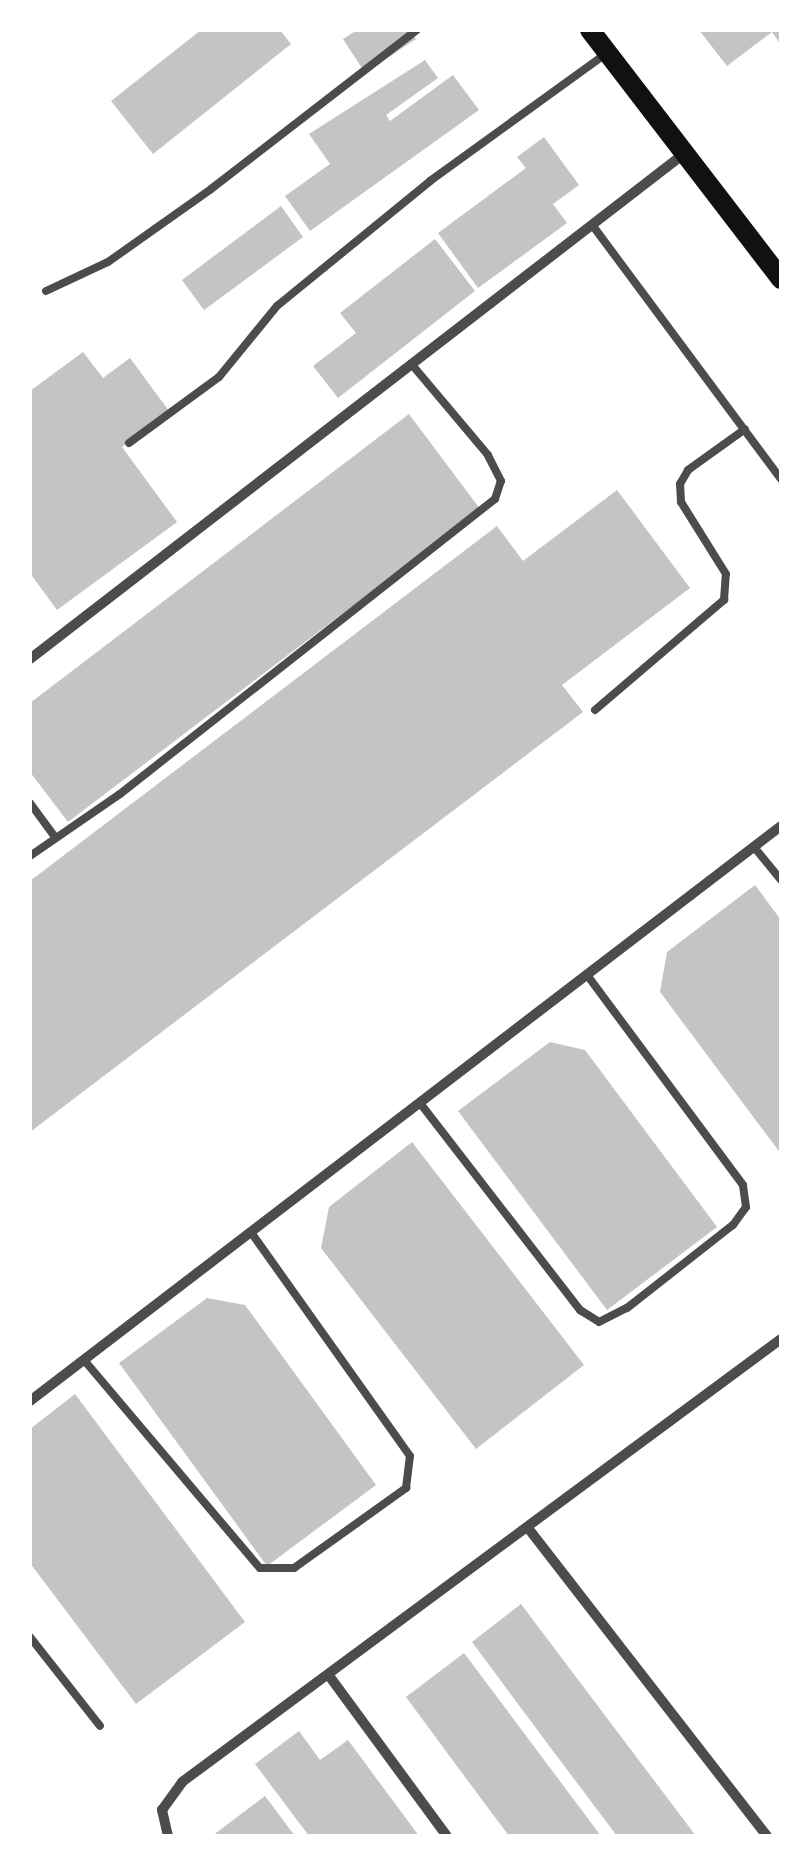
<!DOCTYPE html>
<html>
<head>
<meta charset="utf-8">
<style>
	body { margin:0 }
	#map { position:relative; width:811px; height:1866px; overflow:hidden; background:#fff; font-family:Lora,serif }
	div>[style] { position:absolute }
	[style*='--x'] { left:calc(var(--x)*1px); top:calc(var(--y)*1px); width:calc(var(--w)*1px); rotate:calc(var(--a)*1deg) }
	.building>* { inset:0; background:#c4c4c4 }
	.service>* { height:8px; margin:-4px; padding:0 4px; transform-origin:4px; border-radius:4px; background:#4c4c4c }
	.minor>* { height:10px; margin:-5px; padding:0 5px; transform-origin:5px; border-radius:5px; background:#4c4c4c }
	.secondary>* { height:20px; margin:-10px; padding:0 10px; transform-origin:10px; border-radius:10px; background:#111 }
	span { translate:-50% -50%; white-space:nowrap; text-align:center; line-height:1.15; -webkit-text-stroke:10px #fff; paint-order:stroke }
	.frame { position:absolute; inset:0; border:32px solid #fff; pointer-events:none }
</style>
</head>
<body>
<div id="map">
	<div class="building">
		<i style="clip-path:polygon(201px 30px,280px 30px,291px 44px,153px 154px,111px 101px)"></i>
		<i style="clip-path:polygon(357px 30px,410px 30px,416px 39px,365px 73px,343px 39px)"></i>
		<i style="clip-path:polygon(699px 30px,781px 30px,781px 45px,772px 32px,727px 66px)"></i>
		<i style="clip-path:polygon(425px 60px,438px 78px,386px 115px,390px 121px,453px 75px,479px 110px,310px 231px,285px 196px,330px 164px,309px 134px)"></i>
		<i style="clip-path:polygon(544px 137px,579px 185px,553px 204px,567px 223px,478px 288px,438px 233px,526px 168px,517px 157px)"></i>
		<i style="clip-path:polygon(281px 206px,303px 237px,204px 310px,182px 280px)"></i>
		<i style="clip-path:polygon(435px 239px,475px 291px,338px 398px,313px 366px,356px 333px,340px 313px)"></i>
		<i style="clip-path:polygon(83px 352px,103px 378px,130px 358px,169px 411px,122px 447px,177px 522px,57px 610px,30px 573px,30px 391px)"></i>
		<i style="clip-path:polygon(409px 414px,480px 509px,68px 822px,30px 772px,30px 703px)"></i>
		<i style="clip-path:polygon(617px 490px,690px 588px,562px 685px,583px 712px,30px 1132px,30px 881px,497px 526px,523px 561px)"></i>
		<i style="clip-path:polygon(755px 885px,781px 920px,781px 1154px,660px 992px,667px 952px)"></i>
		<i style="clip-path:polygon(550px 1042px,585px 1050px,717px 1227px,607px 1310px,458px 1111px)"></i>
		<i style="clip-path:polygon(412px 1142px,584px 1365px,476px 1449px,321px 1248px,329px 1207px)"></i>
		<i style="clip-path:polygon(207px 1298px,245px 1305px,376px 1485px,267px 1566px,119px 1363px)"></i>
		<i style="clip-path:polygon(75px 1394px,245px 1622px,136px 1704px,30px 1563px,30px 1429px)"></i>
		<i style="clip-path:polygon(521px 1604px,579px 1681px,696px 1836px,617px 1836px,547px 1743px,472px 1642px)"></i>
		<i style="clip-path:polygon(464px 1653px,500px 1701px,601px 1836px,509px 1836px,459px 1769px,406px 1697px)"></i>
		<i style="clip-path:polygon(299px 1731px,320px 1760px,348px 1740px,419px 1836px,309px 1836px,255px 1764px)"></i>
		<i style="clip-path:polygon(265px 1796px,295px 1836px,212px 1836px)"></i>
	</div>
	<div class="service">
		<i style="--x:593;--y:226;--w:315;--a:53.4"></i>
		<i style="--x:46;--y:291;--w:68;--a:-25.1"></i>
		<i style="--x:108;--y:262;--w:126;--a:-35.3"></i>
		<i style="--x:211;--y:189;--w:260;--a:-37.7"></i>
		<i style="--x:129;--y:443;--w:112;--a:-36.3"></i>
		<i style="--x:219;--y:377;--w:92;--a:-50.8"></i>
		<i style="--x:277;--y:306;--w:198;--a:-39.2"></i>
		<i style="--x:430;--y:181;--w:215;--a:-35.9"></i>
		<i style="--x:595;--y:710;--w:170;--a:-40.5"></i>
		<i style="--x:724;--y:600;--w:26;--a:-86"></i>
		<i style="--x:726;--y:574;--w:85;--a:-122"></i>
		<i style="--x:681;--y:502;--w:18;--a:-93"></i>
		<i style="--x:680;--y:484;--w:16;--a:-60"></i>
		<i style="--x:688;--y:470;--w:70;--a:-35.7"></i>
		<i style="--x:30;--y:803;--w:42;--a:53.7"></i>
		<i style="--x:754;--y:847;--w:43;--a:50.7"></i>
		<i style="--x:30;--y:856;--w:109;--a:-34.6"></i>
		<i style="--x:120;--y:794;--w:477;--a:-38.2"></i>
		<i style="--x:495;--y:499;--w:19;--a:-72"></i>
		<i style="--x:501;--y:481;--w:29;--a:-117"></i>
		<i style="--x:488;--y:455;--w:115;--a:-130.1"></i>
		<i style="--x:420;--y:1103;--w:262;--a:52.3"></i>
		<i style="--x:580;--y:1310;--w:22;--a:32"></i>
		<i style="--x:599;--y:1322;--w:31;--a:-27"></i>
		<i style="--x:627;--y:1308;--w:135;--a:-38.1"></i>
		<i style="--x:733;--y:1225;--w:22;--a:-54"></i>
		<i style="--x:746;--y:1207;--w:22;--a:-98"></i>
		<i style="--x:743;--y:1185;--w:262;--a:-126.6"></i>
		<i style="--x:84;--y:1360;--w:272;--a:49.8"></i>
		<i style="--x:260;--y:1568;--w:34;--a:0"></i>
		<i style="--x:294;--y:1568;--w:138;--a:-35.5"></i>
		<i style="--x:406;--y:1488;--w:32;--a:-83"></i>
		<i style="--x:410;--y:1456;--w:275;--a:-125.4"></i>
		<i style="--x:30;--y:1637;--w:113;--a:51.8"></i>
	</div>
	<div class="minor">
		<i style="--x:30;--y:659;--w:828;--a:-37.69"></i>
		<i style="--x:30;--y:1401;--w:946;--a:-37.44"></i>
		<i style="--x:528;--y:1528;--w:390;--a:52.2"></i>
		<i style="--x:330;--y:1677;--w:197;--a:53.7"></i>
		<i style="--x:168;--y:1836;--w:27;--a:-103"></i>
		<i style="--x:162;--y:1810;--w:34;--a:-54"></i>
		<i style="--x:182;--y:1782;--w:745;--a:-36.49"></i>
	</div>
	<div class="secondary">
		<i style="--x:590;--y:30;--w:314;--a:52.5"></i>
	</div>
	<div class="frame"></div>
</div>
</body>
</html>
